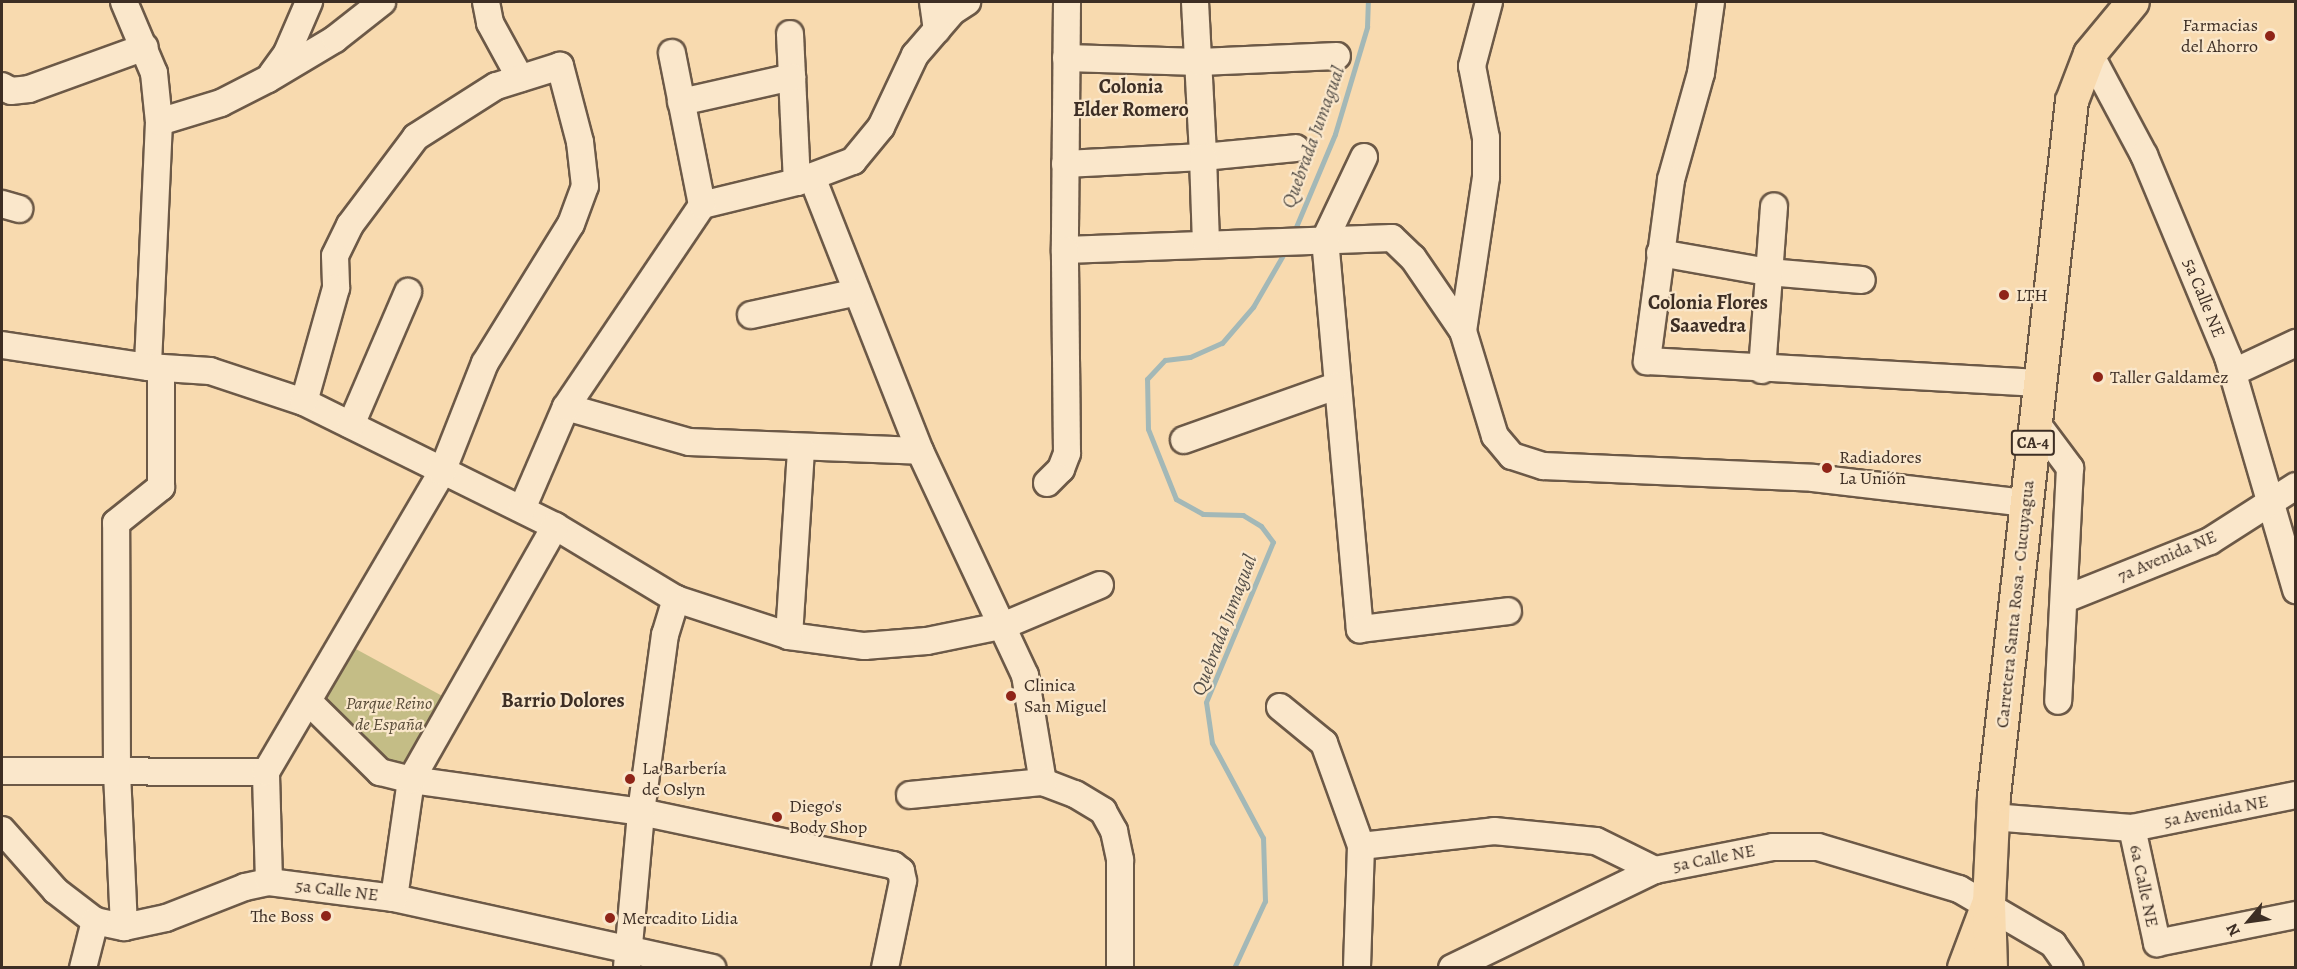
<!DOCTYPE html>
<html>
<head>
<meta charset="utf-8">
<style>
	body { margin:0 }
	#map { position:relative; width:2297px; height:969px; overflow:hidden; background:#f8daaf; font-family:Alegreya,serif }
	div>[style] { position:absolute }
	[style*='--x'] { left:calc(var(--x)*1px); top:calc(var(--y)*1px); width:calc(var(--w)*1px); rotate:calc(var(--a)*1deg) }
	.green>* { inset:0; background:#c4bd86 }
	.stream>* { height:5px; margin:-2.5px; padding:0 2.5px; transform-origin:2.5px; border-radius:2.5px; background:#a3b8b7 }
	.roads { filter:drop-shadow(2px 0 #6c5947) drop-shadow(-2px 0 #6c5947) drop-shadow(0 2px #6c5947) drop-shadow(0 -2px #6c5947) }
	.minor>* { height:26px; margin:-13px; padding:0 13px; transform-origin:13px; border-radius:13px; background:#fae7cb }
	.major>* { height:32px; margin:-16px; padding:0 16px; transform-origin:16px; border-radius:16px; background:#f8daaf }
	.dots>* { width:16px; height:16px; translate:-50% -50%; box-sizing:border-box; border:3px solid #fae7cb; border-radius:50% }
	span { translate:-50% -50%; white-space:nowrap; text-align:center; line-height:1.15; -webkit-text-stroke:4.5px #fae7cb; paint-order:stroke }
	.shield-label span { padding:2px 4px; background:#fae7cb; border:2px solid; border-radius:4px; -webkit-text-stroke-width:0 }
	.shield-label { font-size:16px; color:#3d2e24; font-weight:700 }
	.poi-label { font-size:18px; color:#3d2e24 }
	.right { translate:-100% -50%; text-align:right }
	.left { translate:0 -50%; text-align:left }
	.street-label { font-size:18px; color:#3d2e24 }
	.park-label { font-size:18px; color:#584b38; font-style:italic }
	.neighbourhood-label { font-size:20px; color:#3d2e24; font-weight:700 }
	.water-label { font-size:20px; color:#565049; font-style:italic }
	.frame { position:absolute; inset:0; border:3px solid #3d2e24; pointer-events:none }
	.north { position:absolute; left:2219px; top:891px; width:60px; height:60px; -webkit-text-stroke:4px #fae7cb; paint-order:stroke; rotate:241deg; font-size:16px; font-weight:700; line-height:24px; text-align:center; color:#3d2e24 }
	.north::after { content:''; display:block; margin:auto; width:21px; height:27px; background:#3d2e24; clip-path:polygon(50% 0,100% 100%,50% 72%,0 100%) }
</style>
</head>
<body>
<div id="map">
	<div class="green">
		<i style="clip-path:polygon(354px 648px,446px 698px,409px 768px,381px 765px,319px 703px)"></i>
	</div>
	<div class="stream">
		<i style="--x:1293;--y:234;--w:108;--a:-67.2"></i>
		<i style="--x:1335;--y:134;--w:112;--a:-73.3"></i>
		<i style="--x:1367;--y:27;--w:25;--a:-88"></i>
		<i style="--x:1234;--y:968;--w:74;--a:-65.2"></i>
		<i style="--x:1265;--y:901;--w:63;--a:-91.8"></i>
		<i style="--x:1263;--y:838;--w:108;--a:-118.2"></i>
		<i style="--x:1212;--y:743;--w:41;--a:-98.3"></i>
		<i style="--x:1206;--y:702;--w:173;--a:-67.3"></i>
		<i style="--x:1273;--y:542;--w:20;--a:-127"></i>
		<i style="--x:1261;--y:526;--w:21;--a:-149"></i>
		<i style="--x:1243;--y:515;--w:40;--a:-178.6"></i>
		<i style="--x:1203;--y:514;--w:31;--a:-151"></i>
		<i style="--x:1176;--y:499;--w:75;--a:-111.8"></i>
		<i style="--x:1148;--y:429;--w:50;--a:-91.1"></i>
		<i style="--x:1147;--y:379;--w:26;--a:-47"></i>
		<i style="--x:1165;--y:360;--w:25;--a:-7"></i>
		<i style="--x:1190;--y:357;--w:35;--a:-24"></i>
		<i style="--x:1222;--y:343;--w:48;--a:-49.3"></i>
		<i style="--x:1253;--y:307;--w:68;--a:-60"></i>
	</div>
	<div class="roads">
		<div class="minor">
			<i style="--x:124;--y:2;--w:77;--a:67.1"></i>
			<i style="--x:154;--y:73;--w:49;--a:84.2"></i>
			<i style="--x:159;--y:122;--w:245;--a:92.6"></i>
			<i style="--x:486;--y:2;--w:21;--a:79"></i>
			<i style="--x:490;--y:23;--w:63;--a:61.4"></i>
			<i style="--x:933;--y:2;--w:28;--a:82"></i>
			<i style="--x:1067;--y:2;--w:248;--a:90.5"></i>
			<i style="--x:1065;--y:250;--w:327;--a:-2.1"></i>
			<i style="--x:1392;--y:238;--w:29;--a:44"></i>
			<i style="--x:1413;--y:258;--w:88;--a:55.6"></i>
			<i style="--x:1463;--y:331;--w:110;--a:73.1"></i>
			<i style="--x:1495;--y:436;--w:26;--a:50"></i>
			<i style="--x:1512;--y:456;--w:33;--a:18"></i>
			<i style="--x:1543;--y:466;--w:270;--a:2.5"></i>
			<i style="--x:1813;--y:478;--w:215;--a:6.7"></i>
			<i style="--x:1195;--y:2;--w:155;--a:87"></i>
			<i style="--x:1203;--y:157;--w:93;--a:-5.5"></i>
			<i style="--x:1711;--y:2;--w:72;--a:98"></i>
			<i style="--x:1701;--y:73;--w:111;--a:105.7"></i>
			<i style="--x:1671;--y:180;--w:183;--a:97.6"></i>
			<i style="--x:1647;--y:361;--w:393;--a:3.2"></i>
			<i style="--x:790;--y:34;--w:148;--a:87.3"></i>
			<i style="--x:2090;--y:54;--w:115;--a:61.9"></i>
			<i style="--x:2144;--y:155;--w:219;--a:67.4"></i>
			<i style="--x:2228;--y:357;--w:243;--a:73.7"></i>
			<i style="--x:1066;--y:58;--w:134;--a:1.7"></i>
			<i style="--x:1200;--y:62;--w:137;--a:-2.5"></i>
			<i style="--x:272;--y:74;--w:26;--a:-54"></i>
			<i style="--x:287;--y:53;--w:56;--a:-66.7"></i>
			<i style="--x:2;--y:86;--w:10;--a:29"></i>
			<i style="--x:11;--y:91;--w:18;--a:-6"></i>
			<i style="--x:29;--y:89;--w:123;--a:-19.9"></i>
			<i style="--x:681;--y:102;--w:114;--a:-12.7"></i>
			<i style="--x:159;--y:122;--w:65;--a:-17"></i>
			<i style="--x:221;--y:103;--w:53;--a:-27.1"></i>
			<i style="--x:268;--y:79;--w:78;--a:-30.8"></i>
			<i style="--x:335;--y:39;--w:60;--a:-38.2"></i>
			<i style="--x:1364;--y:157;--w:91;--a:115.4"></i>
			<i style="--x:1325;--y:239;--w:392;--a:84.9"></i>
			<i style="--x:1360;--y:629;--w:149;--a:-6.9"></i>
			<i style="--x:1065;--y:164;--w:138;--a:-2.9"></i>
			<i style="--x:1203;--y:157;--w:87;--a:88"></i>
			<i style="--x:812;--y:177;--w:295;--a:68.5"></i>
			<i style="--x:920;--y:451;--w:247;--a:64.9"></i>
			<i style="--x:1025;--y:675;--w:109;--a:80.5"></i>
			<i style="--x:1043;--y:782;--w:34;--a:21"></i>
			<i style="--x:1075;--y:794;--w:33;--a:31"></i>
			<i style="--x:1103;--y:811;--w:23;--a:61"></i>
			<i style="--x:1114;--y:831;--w:30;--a:78"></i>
			<i style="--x:1120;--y:860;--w:108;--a:90"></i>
			<i style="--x:2;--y:204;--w:18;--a:16"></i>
			<i style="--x:702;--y:205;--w:98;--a:-13.6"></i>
			<i style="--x:797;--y:182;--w:60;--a:-20.6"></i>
			<i style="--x:853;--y:161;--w:44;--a:-50.5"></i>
			<i style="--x:881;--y:127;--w:80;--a:-64.7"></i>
			<i style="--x:915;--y:55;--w:58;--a:-49.2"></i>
			<i style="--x:953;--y:11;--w:17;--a:-33"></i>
			<i style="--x:1660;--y:253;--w:110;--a:10"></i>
			<i style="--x:1768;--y:272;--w:94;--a:4.9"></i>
			<i style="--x:751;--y:315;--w:108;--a:-12.2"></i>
			<i style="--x:1463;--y:331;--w:156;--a:-81.5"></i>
			<i style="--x:1486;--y:177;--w:39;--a:-90"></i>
			<i style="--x:1486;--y:138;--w:73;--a:-101"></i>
			<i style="--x:1472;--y:66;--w:66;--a:-75.1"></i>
			<i style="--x:2;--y:345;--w:148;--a:8.6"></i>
			<i style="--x:148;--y:367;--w:62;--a:3.7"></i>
			<i style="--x:210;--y:371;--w:99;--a:18.3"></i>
			<i style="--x:304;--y:402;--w:280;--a:26.3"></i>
			<i style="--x:555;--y:526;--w:141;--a:31.1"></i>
			<i style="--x:676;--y:599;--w:119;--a:18.1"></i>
			<i style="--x:789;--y:636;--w:76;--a:7.6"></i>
			<i style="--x:864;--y:646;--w:63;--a:-4.5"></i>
			<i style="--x:927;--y:641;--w:80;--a:-11.6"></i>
			<i style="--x:1005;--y:625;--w:103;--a:-22.8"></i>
			<i style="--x:1762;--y:370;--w:164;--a:-85.8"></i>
			<i style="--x:2232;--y:373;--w:71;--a:-25.1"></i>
			<i style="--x:566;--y:407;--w:128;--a:15.9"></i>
			<i style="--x:689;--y:442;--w:231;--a:2.2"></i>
			<i style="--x:2035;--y:421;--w:59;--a:53.3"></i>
			<i style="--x:2070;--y:468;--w:233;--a:92.9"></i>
			<i style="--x:351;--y:425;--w:145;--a:-66.8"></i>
			<i style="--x:1184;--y:440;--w:161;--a:-19.6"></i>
			<i style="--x:1047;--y:483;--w:20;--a:-45"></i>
			<i style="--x:1061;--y:469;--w:17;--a:-69"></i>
			<i style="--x:1067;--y:453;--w:203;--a:-90.6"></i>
			<i style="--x:522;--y:509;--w:111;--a:-66.7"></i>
			<i style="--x:566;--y:407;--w:244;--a:-56"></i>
			<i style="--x:702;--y:205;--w:155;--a:-101.2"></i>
			<i style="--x:2065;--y:599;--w:156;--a:-21.8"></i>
			<i style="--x:2210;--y:541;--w:102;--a:-32.6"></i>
			<i style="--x:789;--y:636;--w:188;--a:-86.3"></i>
			<i style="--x:309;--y:702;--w:100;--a:44.6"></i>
			<i style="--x:380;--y:772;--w:32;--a:14"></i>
			<i style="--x:411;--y:780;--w:232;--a:7.9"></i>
			<i style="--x:641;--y:812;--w:258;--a:11.9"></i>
			<i style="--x:893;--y:865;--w:10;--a:37"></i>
			<i style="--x:901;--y:871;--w:10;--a:79"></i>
			<i style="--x:903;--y:881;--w:89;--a:101.7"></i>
			<i style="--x:1280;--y:707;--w:57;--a:39.3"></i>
			<i style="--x:1324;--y:743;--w:109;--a:70.2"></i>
			<i style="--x:1361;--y:846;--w:122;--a:91.9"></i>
			<i style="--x:2;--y:771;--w:264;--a:0.2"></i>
			<i style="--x:910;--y:795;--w:134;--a:-5.6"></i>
			<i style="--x:1992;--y:817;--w:140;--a:4.5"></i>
			<i style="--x:2132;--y:828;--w:167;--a:-11.4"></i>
			<i style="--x:2132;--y:828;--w:118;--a:77.7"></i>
			<i style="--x:2157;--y:943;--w:142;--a:-11.4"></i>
			<i style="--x:2;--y:830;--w:81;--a:48.5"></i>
			<i style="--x:56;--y:891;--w:49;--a:37.6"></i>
			<i style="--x:95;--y:921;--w:30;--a:12"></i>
			<i style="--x:124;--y:927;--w:43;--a:-12.1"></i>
			<i style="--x:166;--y:918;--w:85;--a:-21.4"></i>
			<i style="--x:245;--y:887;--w:25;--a:-12"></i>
			<i style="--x:269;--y:882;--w:126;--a:7.3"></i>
			<i style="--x:394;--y:898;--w:326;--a:12.4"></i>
			<i style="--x:1361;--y:846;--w:134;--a:-6.4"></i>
			<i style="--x:1494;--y:831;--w:102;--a:5.6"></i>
			<i style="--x:1596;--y:841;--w:66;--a:26.2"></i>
			<i style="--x:269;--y:882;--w:110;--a:-91.6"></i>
			<i style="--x:266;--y:772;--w:348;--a:-59.6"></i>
			<i style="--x:442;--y:472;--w:117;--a:-68.5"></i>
			<i style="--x:485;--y:363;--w:163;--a:-58.3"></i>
			<i style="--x:571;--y:224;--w:40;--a:-69.8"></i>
			<i style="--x:585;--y:186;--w:44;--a:-96.5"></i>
			<i style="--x:580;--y:142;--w:79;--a:-104.7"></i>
			<i style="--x:560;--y:66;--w:67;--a:162.6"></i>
			<i style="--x:496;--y:86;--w:95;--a:147.5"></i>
			<i style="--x:416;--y:137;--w:110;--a:126.9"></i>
			<i style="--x:350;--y:225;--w:34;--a:116"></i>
			<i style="--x:335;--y:256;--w:32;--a:88"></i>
			<i style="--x:336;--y:288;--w:118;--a:105.7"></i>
			<i style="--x:394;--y:898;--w:119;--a:-81.8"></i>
			<i style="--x:411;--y:780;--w:292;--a:-60.4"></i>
			<i style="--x:124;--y:927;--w:154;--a:-92.6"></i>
			<i style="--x:117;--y:773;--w:250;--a:-90.2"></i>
			<i style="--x:116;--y:523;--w:58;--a:-38.7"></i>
			<i style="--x:161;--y:487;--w:118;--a:-90"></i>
			<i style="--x:627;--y:967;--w:156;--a:-84.8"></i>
			<i style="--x:641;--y:812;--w:179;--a:-82.3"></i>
			<i style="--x:665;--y:635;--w:38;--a:-73"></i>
			<i style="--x:83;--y:968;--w:49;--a:-75.7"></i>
			<i style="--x:1452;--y:968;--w:225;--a:-25.8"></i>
			<i style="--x:1655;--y:870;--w:120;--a:-11"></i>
			<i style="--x:1773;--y:847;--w:45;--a:0"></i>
			<i style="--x:1818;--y:847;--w:147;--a:16.6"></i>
			<i style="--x:1959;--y:889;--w:109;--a:30.3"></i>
			<i style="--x:2053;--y:944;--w:29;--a:55"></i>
		</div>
		<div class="major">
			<i style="--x:1964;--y:968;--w:68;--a:-69.4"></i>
			<i style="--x:1991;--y:968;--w:65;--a:-91.8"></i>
			<i style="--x:1989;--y:903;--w:107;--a:-87.3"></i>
			<i style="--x:1994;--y:796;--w:699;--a:-83.6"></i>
			<i style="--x:2072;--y:101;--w:50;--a:-69"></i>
			<i style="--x:2090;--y:54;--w:67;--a:-50.4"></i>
		</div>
	</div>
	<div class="dots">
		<i style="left:2270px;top:36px;background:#8f2418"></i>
		<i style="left:2004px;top:295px;background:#8f2418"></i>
		<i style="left:2098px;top:377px;background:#8f2418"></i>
		<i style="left:1827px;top:468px;background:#8f2418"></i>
		<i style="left:1011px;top:696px;background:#8f2418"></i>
		<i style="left:630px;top:779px;background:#8f2418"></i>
		<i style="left:777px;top:817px;background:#8f2418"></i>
		<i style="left:326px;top:916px;background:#8f2418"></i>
		<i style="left:610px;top:918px;background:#8f2418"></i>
	</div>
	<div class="shield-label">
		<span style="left:2033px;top:443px">CA-4</span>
	</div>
	<div class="poi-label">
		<span class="right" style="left:2258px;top:36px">Farmacias<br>del Ahorro</span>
		<span class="left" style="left:2016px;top:295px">LTH</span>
		<span class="left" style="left:2110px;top:377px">Taller Galdamez</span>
		<span class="left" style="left:1839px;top:468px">Radiadores<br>La Unión</span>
		<span class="left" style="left:1024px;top:696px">Clinica<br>San Miguel</span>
		<span class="left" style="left:642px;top:779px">La Barbería<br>de Oslyn</span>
		<span class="left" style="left:789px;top:817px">Diego's<br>Body Shop</span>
		<span class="right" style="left:314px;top:916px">The Boss</span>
		<span class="left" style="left:622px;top:918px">Mercadito Lidia</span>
	</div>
	<div class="street-label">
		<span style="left:2204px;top:298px;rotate:68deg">5a Calle NE</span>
		<span style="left:2167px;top:556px;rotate:-23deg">7a Avenida NE</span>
		<span style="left:2015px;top:604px;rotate:-84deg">Carretera Santa Rosa - Cucuyagua</span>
		<span style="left:2216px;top:811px;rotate:-11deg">5a Avenida NE</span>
		<span style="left:1714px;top:858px;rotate:-11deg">5a Calle NE</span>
		<span style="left:2144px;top:886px;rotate:78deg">6a Calle NE</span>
		<span style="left:337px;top:890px;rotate:7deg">5a Calle NE</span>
	</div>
	<div class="park-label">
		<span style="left:389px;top:714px">Parque Reino<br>de España</span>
	</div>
	<div class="neighbourhood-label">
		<span style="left:1131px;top:98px">Colonia<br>Elder Romero</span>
		<span style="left:1708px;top:314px">Colonia Flores<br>Saavedra</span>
		<span style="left:563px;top:700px">Barrio Dolores</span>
	</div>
	<div class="water-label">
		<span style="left:1313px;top:137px;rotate:-70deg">Quebrada Jumagual</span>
		<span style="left:1224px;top:625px;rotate:-69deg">Quebrada Jumagual</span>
	</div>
	<div class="frame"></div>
	<div class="north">N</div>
</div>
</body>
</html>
